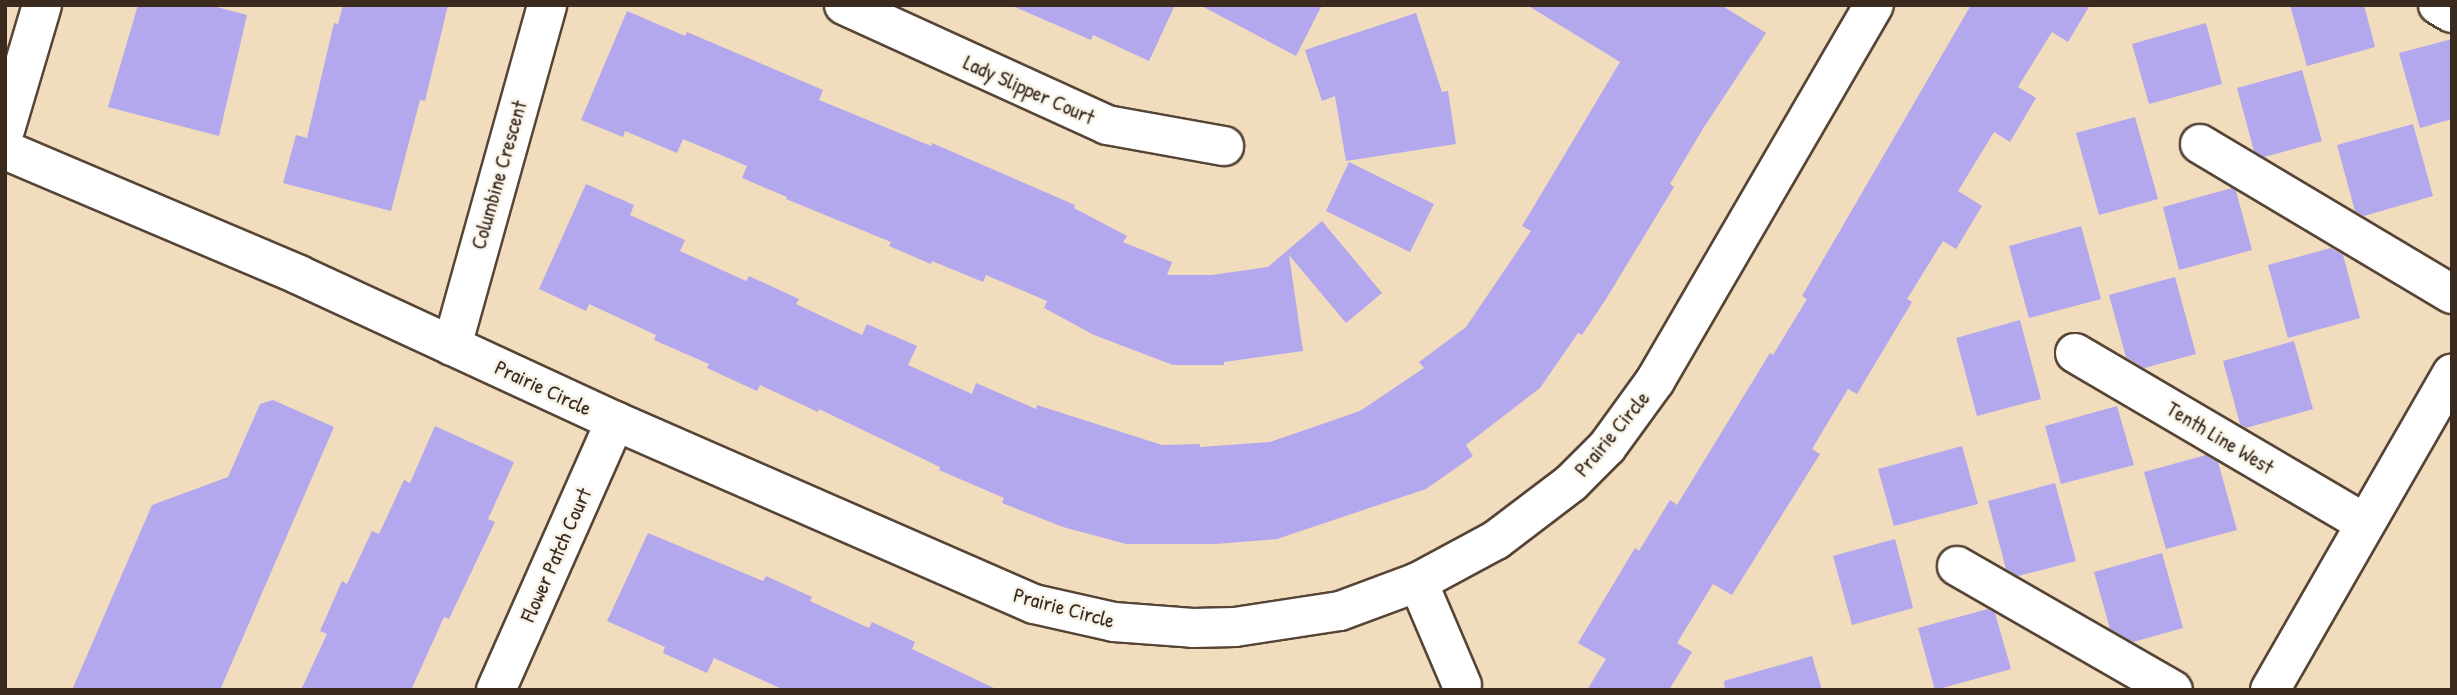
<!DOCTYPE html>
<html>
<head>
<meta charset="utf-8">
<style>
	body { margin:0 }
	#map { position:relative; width:2457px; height:695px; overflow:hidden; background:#f1dcbd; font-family:"Patrick Hand",sans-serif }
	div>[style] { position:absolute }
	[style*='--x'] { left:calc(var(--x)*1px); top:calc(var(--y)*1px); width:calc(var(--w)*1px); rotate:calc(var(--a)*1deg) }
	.building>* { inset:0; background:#b3a7ee }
	.roads { filter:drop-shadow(2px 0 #564536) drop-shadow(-2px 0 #564536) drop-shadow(0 2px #564536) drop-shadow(0 -2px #564536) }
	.minor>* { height:38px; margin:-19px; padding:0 19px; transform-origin:19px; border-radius:19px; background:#fff }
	span { translate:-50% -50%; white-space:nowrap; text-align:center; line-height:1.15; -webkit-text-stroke:5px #f7f3e8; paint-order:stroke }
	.street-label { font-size:21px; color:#3b2a1e }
	.frame { position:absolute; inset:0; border:7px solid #3b2a1e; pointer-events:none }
</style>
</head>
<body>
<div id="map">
	<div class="building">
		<i style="clip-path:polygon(138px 5px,209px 5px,247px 15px,219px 136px,108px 107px)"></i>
		<i style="clip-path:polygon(343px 5px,448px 5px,425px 101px,420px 100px,391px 211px,283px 183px,296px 135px,307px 138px,334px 23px,338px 24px)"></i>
		<i style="clip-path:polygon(1010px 5px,1175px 5px,1149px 61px,1093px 35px,1091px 40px)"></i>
		<i style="clip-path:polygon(1200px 5px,1322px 5px,1296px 56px)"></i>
		<i style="clip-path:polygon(1527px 5px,1721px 5px,1766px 33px,1704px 127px,1670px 184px,1674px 187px,1606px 299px,1582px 335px,1578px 333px,1540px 388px,1466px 445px,1473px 456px,1426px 489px,1277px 539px,1215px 544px,1126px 544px,1063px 527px,1002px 503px,1004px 498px,939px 470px,940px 467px,819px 409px,818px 412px,760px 385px,757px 391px,707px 368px,709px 364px,654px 340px,656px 335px,589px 304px,586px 311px,539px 289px,586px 184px,634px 205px,630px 215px,685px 240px,680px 251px,746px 281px,749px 276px,799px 299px,796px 304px,862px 335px,867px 324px,917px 346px,908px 365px,972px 394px,976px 383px,1036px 409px,1037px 405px,1162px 445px,1200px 444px,1200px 447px,1270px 442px,1360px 411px,1424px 368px,1419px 362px,1466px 327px,1531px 231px,1522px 226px,1620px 62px)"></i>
		<i style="clip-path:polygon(1971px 5px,2090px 5px,2068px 42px,2052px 32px,2018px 87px,2036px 98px,2010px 142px,1994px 132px,1958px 191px,1982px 206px,1956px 249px,1943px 241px,1907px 299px,1912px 302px,1857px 394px,1848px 389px,1812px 449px,1820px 454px,1732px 595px,1713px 584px,1677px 643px,1692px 652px,1669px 690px,1587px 690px,1606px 659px,1578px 643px,1635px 548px,1639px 551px,1670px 500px,1677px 505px,1770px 353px,1773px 355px,1807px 299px,1802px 296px)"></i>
		<i style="clip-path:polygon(2290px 5px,2364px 5px,2375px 47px,2307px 66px)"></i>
		<i style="clip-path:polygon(627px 11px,685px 36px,687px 32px,823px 90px,819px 100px,931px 146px,932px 143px,1075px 205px,1074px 208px,1127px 236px,1123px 242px,1172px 262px,1167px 275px,1212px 275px,1268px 267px,1322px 221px,1382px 293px,1346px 323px,1289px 255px,1303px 351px,1224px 362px,1224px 365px,1173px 365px,1094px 335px,1044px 308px,1047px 301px,986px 275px,983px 282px,932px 261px,931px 264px,889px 246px,891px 242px,786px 199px,787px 197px,742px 178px,747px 166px,683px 139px,677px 153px,625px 131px,623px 137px,581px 120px)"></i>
		<i style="clip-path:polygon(1416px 13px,1442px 92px,1448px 91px,1456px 144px,1346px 161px,1335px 96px,1322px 101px,1305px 50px)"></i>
		<i style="clip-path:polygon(2206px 23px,2222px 84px,2149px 104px,2132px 44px)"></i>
		<i style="clip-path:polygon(2452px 39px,2452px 119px,2420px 128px,2399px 53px)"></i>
		<i style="clip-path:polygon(2302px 70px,2322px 141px,2264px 157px,2254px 151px,2237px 88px)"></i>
		<i style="clip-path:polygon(2135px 117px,2158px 199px,2099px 215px,2076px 133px)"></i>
		<i style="clip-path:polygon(2413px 124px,2433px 196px,2364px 216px,2355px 211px,2337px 145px)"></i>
		<i style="clip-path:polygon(1349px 162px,1434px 204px,1410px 252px,1326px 211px)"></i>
		<i style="clip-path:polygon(2232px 188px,2236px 191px,2252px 250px,2179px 270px,2163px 207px)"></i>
		<i style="clip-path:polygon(2081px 226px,2101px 299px,2029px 318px,2009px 246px)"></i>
		<i style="clip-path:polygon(2331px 248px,2343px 255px,2360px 318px,2288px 338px,2268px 265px)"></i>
		<i style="clip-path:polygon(2175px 277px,2196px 354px,2144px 368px,2126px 357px,2109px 295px)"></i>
		<i style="clip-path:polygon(2020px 320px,2041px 399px,1977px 416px,1956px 338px)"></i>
		<i style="clip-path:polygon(2294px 341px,2313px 409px,2246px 428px,2240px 424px,2223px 361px)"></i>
		<i style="clip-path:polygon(273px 400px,334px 427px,220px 690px,72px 690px,152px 505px,228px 477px,260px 404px)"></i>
		<i style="clip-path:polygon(2117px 406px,2134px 465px,2061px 484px,2045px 426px)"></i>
		<i style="clip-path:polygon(435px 426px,514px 462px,488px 519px,495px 522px,449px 619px,444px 617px,411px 690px,301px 690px,327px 634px,320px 631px,342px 581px,347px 584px,372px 531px,379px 534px,404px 480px,410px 483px)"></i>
		<i style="clip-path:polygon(1962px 446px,1978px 504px,1894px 526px,1878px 469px)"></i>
		<i style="clip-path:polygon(2206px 455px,2218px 462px,2237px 530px,2166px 549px,2144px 472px)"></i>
		<i style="clip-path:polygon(2055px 483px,2076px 561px,2018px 576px,2006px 569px,1988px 501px)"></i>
		<i style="clip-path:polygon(648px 533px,763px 581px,766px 576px,812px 597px,810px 601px,869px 628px,872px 622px,915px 642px,912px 649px,998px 690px,784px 690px,714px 658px,707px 673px,663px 653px,665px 647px,607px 621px)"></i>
		<i style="clip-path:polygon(1895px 539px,1913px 608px,1852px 625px,1833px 556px)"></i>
		<i style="clip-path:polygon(2162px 553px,2183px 628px,2133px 642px,2110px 629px,2094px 572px)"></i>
		<i style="clip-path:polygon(1988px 609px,1995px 613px,2011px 669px,1935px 690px,1918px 628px)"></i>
		<i style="clip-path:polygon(1812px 656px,1822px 690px,1725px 690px,1724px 681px)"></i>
	</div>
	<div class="roads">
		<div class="minor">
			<i style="--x:844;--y:5;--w:289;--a:24.5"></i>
			<i style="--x:1107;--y:125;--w:119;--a:10.2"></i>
			<i style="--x:2438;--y:5;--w:16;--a:30"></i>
			<i style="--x:5;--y:130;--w:130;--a:-73.5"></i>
			<i style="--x:2200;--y:144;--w:293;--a:30.8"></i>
			<i style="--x:5;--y:150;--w:319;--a:23"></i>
			<i style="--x:299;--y:275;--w:348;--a:24.8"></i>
			<i style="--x:615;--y:421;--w:457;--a:23.6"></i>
			<i style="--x:1034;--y:604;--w:82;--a:12.7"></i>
			<i style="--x:1114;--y:622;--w:79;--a:4.3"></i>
			<i style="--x:1193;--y:628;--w:42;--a:-1.4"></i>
			<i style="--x:1235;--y:627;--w:106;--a:-8.7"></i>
			<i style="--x:1340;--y:611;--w:83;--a:-20.4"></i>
			<i style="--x:1418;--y:582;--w:89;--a:-28.3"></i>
			<i style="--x:1496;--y:540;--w:94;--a:-37.2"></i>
			<i style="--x:1571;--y:483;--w:51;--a:-45"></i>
			<i style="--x:1607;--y:447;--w:82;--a:-54"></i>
			<i style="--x:1655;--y:381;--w:435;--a:-59.8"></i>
			<i style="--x:452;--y:346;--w:354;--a:-74.4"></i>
			<i style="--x:2075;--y:353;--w:336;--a:30.4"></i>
			<i style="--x:1957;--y:566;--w:249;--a:29.9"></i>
			<i style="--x:1418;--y:582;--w:112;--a:66.9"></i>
			<i style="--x:496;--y:690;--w:294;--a:-66.1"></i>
			<i style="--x:2270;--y:690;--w:365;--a:-60.1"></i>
		</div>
	</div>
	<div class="street-label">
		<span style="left:1029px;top:90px;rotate:24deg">Lady Slipper Court</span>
		<span style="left:499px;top:175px;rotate:-74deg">Columbine Crescent</span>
		<span style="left:543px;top:388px;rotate:25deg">Prairie Circle</span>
		<span style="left:1612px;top:434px;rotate:-50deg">Prairie Circle</span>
		<span style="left:2220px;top:438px;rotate:31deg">Tenth Line West</span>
		<span style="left:556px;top:555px;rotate:-66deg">Flower Patch Court</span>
		<span style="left:1064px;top:608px;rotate:15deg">Prairie Circle</span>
	</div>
	<div class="frame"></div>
</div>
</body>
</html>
